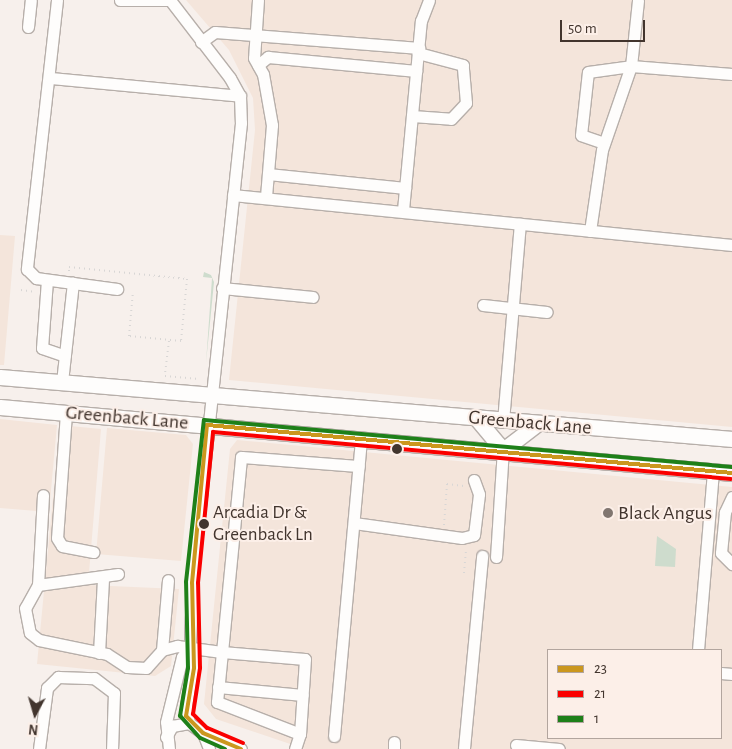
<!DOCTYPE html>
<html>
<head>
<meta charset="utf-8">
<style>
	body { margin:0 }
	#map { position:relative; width:732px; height:749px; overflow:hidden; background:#f7f0ec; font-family:"Alegreya Sans",sans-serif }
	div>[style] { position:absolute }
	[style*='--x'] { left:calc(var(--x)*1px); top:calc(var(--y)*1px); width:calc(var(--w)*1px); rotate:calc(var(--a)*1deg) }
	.commercial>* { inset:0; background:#f4e5db }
	.green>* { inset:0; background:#cedccd }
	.path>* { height:2px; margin-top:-1px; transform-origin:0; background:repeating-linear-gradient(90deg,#d8d6d5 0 1px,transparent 0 5px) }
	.roads { filter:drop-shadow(1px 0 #b7afaa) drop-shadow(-1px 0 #b7afaa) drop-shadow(0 1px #b7afaa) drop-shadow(0 -1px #b7afaa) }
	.minor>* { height:11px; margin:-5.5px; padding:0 5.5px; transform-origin:5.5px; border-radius:5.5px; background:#fefdfc }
	.major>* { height:15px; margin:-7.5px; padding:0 7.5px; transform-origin:7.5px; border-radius:7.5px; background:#fefdfc }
	.bus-1>* { height:4px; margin:-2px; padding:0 2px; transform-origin:2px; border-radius:2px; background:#cb971e }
	.bus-2>* { height:4px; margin:-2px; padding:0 2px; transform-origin:2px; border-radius:2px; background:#fa0000 }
	.bus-3>* { height:4px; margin:-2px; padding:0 2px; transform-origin:2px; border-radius:2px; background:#1e8019 }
	.dots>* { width:14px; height:14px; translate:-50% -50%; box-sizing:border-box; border:2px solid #fcefe8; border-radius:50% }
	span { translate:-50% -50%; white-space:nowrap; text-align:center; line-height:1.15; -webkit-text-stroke:4px #fcefe8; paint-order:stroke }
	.bus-label { font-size:19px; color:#42352e }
	.left { translate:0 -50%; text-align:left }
	.street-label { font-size:20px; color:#42352e }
	.poi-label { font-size:20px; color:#42352e }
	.legend { position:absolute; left:547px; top:649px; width:175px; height:90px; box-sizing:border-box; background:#fcefe8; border:1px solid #b2a59e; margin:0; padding:6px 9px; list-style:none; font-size:15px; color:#42352e }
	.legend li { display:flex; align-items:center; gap:10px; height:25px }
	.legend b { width:25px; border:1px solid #b2a59e }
	.north { position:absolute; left:10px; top:689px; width:50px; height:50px; -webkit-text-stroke:4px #fcefe8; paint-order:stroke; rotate:186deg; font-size:14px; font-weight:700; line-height:20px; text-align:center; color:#42352e }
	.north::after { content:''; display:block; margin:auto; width:18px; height:22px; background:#42352e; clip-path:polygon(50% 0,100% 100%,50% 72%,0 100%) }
	.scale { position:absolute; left:560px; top:20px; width:85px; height:22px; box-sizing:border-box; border:2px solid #42352e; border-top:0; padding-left:6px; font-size:15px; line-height:18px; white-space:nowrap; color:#42352e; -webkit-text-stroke:4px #fcefe8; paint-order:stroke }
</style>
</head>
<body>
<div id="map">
	<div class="commercial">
		<i style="clip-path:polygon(186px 0,732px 0,732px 427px,229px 380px,255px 130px,253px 98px,229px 50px)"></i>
		<i style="clip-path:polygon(0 235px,15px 236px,4px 365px,0 365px)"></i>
		<i style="clip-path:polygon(0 419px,57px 425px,49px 512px,0 508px)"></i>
		<i style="clip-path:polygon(60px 425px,101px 429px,88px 585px,179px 589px,171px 666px,155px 676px,37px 664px)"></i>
		<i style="clip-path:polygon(107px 428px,186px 435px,193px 444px,181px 561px,96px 554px)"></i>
		<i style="clip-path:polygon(evenodd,237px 440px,732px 487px,732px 749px,305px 749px,216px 719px,204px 704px,230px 449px,237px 440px,548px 650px,721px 650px,721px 738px,548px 738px,548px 650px)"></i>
	</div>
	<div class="green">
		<i style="clip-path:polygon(204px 272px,211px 275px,214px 282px,206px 363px,212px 278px,203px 277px)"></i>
		<i style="clip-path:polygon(657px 536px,676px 549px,675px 567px,655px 566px)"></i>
	</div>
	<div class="path">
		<i style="--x:69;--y:271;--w:4;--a:-90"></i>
		<i style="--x:69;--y:267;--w:119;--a:5.8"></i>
		<i style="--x:187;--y:279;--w:62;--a:95.5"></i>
		<i style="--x:181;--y:341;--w:52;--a:-174.5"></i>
		<i style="--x:129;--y:336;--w:45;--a:-84.9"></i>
		<i style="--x:21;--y:290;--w:15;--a:8"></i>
		<i style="--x:169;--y:341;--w:35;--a:97"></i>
		<i style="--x:165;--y:376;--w:34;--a:5"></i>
		<i style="--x:444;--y:525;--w:41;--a:-85.8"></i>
		<i style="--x:447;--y:484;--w:17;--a:7"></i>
		<i style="--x:464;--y:573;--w:25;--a:-85"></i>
	</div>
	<div class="roads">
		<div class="minor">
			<i style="--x:57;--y:0;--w:271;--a:96.4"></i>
			<i style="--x:27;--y:269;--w:13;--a:45"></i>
			<i style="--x:36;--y:278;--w:82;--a:7.7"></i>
			<i style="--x:120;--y:0;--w:50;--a:0"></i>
			<i style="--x:170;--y:0;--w:98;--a:52.4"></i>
			<i style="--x:230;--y:78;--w:21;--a:61"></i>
			<i style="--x:240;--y:96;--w:27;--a:88"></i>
			<i style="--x:241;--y:123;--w:463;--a:96.1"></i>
			<i style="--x:192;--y:583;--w:63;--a:91.8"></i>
			<i style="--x:190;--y:646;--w:14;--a:73"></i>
			<i style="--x:194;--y:659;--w:48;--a:99.7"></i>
			<i style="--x:186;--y:706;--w:17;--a:80"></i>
			<i style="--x:258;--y:0;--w:58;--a:93.9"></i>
			<i style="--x:254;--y:58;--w:18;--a:61"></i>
			<i style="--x:263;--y:74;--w:52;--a:80"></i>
			<i style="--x:272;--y:125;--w:72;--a:94.8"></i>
			<i style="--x:28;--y:27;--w:27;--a:-84"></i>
			<i style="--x:201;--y:42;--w:17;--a:-36"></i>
			<i style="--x:215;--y:32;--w:205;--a:4.5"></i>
			<i style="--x:258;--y:65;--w:13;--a:-39"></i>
			<i style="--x:268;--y:57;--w:149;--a:5.4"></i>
			<i style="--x:51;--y:78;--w:190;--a:5.4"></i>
			<i style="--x:412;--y:116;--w:39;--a:4"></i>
			<i style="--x:451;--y:119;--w:22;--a:-47"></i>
			<i style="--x:466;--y:103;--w:38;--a:-95"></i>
			<i style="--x:463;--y:65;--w:47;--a:-165.1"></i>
			<i style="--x:604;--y:143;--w:24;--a:-161"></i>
			<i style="--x:581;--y:135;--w:63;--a:-83.7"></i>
			<i style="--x:588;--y:72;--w:43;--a:-7.9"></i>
			<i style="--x:631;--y:66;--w:101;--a:4.5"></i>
			<i style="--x:268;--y:174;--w:138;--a:5.8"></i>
			<i style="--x:233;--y:195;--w:501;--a:5.72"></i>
			<i style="--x:403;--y:210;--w:190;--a:-84.6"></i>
			<i style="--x:421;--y:21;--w:22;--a:-69"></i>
			<i style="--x:590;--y:231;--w:82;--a:-81.6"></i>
			<i style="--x:602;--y:150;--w:89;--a:-71"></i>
			<i style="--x:631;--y:66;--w:66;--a:-83.9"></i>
			<i style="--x:47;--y:280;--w:68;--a:94.2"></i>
			<i style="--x:42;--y:348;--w:24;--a:19"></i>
			<i style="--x:222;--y:288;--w:91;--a:5.6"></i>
			<i style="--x:483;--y:305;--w:64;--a:6.2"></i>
			<i style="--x:62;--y:382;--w:100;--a:-83.7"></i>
			<i style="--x:66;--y:413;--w:125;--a:94.1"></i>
			<i style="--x:57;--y:538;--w:9;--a:58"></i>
			<i style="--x:62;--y:546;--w:32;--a:11"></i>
			<i style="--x:503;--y:421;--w:198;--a:-85.1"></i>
			<i style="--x:732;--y:497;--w:17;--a:115"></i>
			<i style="--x:725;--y:512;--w:41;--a:95.6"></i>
			<i style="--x:721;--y:553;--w:16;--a:45"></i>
			<i style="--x:354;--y:523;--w:109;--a:7.9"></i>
			<i style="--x:462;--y:538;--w:12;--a:-14"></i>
			<i style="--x:474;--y:535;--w:41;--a:-83"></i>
			<i style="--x:479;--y:494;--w:15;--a:-110"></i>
			<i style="--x:496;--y:557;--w:107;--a:-86.3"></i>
			<i style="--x:118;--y:574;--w:81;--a:172.2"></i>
			<i style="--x:38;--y:585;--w:26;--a:119"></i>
			<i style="--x:25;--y:608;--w:25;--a:79"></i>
			<i style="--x:30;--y:633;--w:11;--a:38"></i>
			<i style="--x:39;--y:640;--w:69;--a:11.6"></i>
			<i style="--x:107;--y:654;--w:24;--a:33"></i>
			<i style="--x:127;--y:667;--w:19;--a:3"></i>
			<i style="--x:146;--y:668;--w:24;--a:-48"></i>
			<i style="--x:162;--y:650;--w:16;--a:-15"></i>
			<i style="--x:177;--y:646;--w:45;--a:7.6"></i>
			<i style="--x:222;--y:652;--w:83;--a:4.8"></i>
			<i style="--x:305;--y:659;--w:75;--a:93.8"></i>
			<i style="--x:300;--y:734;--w:89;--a:-158.9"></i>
			<i style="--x:217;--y:702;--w:50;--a:-84.3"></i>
			<i style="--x:222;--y:652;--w:196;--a:-84.4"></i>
			<i style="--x:241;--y:457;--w:118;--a:4.4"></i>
			<i style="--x:38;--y:585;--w:90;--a:-86.8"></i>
			<i style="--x:162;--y:650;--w:70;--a:-85.1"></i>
			<i style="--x:698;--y:650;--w:180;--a:-85.2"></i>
			<i style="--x:99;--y:653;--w:73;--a:-86.9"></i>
			<i style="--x:721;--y:673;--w:11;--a:5"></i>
			<i style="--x:218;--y:687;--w:85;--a:5.4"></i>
			<i style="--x:203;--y:733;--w:41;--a:22.8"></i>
			<i style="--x:334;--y:736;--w:298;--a:-84.8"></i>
			<i style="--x:166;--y:737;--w:13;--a:-61"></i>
			<i style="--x:172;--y:726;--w:17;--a:-10"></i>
			<i style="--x:189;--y:723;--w:17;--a:36"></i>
			<i style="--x:203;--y:733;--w:17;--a:69"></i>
			<i style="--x:516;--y:745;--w:43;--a:5.3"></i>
			<i style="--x:464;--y:748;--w:193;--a:-84.6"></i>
			<i style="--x:39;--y:749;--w:62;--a:-82.5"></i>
			<i style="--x:47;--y:688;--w:16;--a:-45"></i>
			<i style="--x:58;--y:677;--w:36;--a:2"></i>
			<i style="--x:94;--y:678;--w:25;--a:37"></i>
			<i style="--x:114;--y:693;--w:56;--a:92"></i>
			<i style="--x:169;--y:749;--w:27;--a:-96"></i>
			<i style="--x:166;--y:722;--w:67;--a:-76.2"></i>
			<i style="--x:182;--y:657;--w:14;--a:-54"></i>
			<i style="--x:295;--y:749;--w:16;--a:-72"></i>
			<i style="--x:394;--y:749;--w:7;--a:-90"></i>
		</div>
		<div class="major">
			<i style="--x:0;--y:377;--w:735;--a:4.84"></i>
			<i style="--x:0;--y:407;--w:735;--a:5.15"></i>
			<i style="--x:477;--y:419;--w:40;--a:50"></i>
			<i style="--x:503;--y:450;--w:43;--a:-37.4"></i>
		</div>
	</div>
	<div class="bus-1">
		<i style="--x:241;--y:749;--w:41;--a:-157.2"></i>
		<i style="--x:203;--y:733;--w:24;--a:-135"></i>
		<i style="--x:186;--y:716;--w:49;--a:-80.5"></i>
		<i style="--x:194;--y:668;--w:85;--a:-91.3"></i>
		<i style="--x:192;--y:583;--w:159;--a:-84.6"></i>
		<i style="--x:207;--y:425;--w:527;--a:5.22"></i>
	</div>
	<div class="bus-2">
		<i style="--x:243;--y:743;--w:39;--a:-157"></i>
		<i style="--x:207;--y:728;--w:20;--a:-135"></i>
		<i style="--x:193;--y:714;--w:47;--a:-81.3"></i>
		<i style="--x:200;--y:668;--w:85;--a:-91.3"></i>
		<i style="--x:198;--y:583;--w:152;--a:-84.3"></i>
		<i style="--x:213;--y:432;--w:520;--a:5.18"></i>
	</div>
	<div class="bus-3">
		<i style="--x:225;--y:749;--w:27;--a:-156"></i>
		<i style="--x:200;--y:738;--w:30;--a:-132"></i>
		<i style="--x:180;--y:716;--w:49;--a:-80.5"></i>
		<i style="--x:188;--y:668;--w:86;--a:-91.3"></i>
		<i style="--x:186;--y:582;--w:163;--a:-83.7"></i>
		<i style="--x:204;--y:420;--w:530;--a:5.09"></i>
	</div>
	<div class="dots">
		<i style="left:397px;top:449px;background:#42352e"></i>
		<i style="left:608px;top:513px;background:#817670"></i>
		<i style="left:204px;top:524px;background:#42352e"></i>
	</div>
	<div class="bus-label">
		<span class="left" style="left:213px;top:524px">Arcadia Dr &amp;<br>Greenback Ln</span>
	</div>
	<div class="street-label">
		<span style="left:127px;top:418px;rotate:5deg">Greenback Lane</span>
		<span style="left:530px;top:423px;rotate:5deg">Greenback Lane</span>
	</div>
	<div class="poi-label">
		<span class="left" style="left:618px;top:513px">Black Angus</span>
	</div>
	<ul class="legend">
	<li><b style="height:6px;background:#cb971e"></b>23</li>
	<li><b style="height:6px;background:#fa0000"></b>21</li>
	<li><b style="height:6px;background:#1e8019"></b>1</li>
	</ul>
	<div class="north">N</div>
	<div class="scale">50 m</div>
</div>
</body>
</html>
